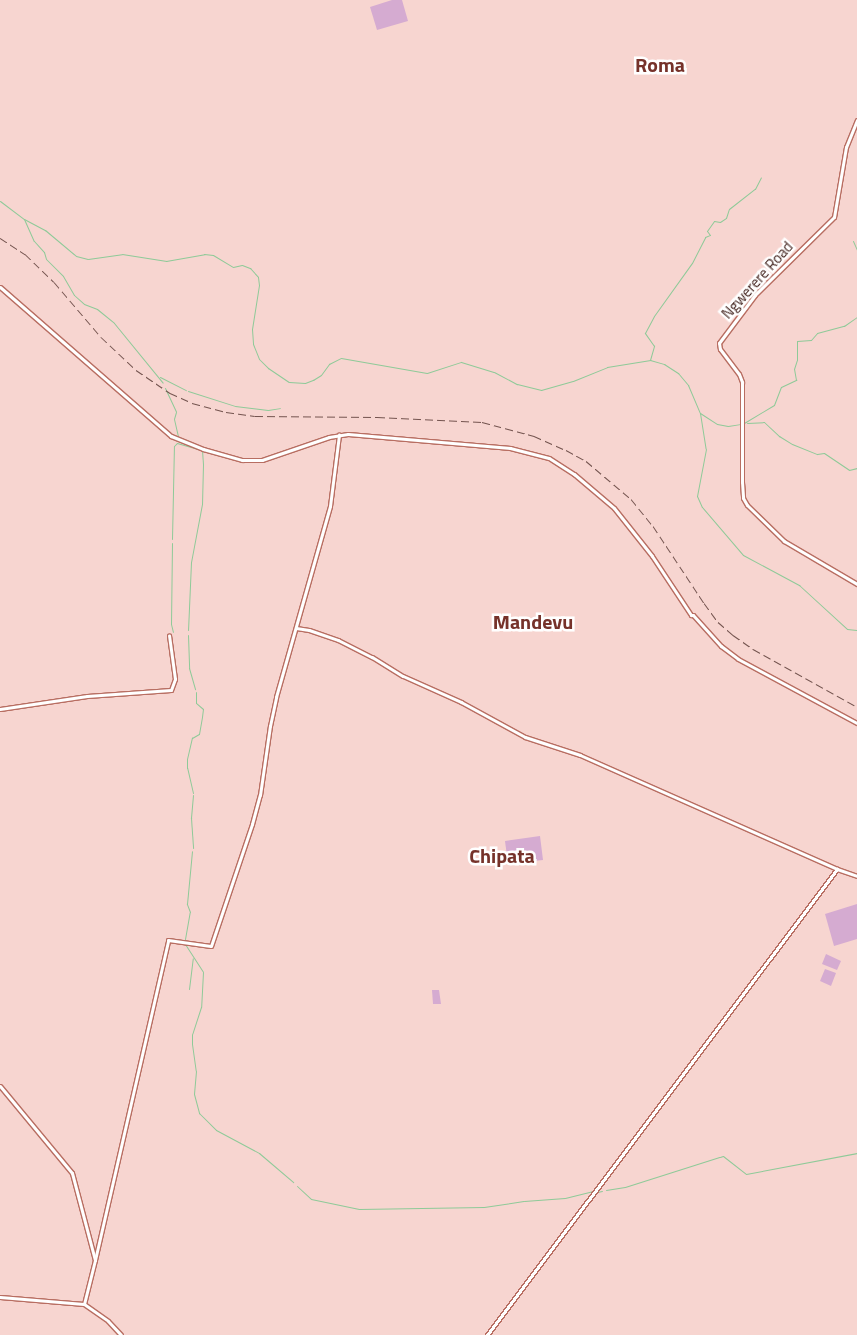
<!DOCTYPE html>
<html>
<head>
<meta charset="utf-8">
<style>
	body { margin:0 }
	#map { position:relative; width:857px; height:1335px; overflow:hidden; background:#f7d5d0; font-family:"Titillium Web",sans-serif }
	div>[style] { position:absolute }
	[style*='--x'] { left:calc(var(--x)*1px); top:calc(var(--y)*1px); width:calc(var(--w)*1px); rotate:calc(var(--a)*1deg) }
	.green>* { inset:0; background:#d5abd1 }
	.stream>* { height:1px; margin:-0.5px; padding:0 0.5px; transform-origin:0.5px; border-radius:0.5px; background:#8eca98 }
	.roads { filter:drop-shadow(1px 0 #b86e62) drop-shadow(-1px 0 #b86e62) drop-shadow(0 1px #b86e62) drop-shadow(0 -1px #b86e62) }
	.tertiary>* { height:3px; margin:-1.5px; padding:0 1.5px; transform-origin:1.5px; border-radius:1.5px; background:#fff }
	.rail>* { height:1px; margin-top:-0.5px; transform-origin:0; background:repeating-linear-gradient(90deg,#73534e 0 8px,transparent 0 12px) }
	span { translate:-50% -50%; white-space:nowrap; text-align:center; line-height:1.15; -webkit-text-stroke:5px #fff; paint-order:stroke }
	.street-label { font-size:15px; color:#43241f }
	.district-label { font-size:20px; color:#76322a; font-weight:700 }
</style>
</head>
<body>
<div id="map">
	<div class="green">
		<i style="clip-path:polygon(392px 0,402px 0,408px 21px,377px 30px,370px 7px)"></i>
		<i style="clip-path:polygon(540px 836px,543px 860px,508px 864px,505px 841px)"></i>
		<i style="clip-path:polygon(857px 904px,857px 939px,834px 946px,825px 914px)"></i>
		<i style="clip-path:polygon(826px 954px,841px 961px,837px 970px,822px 964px)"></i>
		<i style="clip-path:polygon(825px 969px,836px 973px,831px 986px,820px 981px)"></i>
		<i style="clip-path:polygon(432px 990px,439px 990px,441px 1004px,433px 1004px)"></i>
	</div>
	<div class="stream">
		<i style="--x:0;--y:201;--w:30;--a:37"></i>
		<i style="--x:24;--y:219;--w:24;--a:28"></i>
		<i style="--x:45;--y:230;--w:40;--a:40"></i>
		<i style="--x:76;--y:256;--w:12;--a:14"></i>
		<i style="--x:88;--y:259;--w:34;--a:-8"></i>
		<i style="--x:122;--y:254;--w:45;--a:9"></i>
		<i style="--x:166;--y:261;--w:39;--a:-10"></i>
		<i style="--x:204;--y:254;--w:9;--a:6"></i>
		<i style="--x:213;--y:255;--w:23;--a:31"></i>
		<i style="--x:233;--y:267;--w:9;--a:-13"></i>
		<i style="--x:242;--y:265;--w:9;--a:21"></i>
		<i style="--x:250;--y:268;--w:12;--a:48"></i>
		<i style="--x:258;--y:277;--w:8;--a:83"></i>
		<i style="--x:259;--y:285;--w:45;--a:99"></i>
		<i style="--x:252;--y:329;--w:15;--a:86"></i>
		<i style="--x:253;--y:344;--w:16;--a:68"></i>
		<i style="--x:259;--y:359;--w:13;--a:45"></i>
		<i style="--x:268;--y:368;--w:25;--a:34"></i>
		<i style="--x:289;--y:382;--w:16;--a:4"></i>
		<i style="--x:305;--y:383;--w:9;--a:-21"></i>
		<i style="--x:313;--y:380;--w:9;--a:-32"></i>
		<i style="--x:321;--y:375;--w:14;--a:-54"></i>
		<i style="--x:329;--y:364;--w:13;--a:-27"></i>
		<i style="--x:341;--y:358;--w:87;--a:9.9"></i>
		<i style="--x:427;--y:373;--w:36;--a:-18"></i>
		<i style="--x:461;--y:362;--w:34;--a:17"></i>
		<i style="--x:494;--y:372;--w:26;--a:28"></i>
		<i style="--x:517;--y:384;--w:25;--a:14"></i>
		<i style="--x:541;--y:390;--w:33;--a:-16"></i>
		<i style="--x:573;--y:381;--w:37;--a:-22"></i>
		<i style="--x:607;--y:367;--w:44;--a:-9.2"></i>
		<i style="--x:650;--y:360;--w:15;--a:16"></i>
		<i style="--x:664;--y:364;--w:17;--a:33"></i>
		<i style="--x:678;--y:373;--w:16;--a:50"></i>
		<i style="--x:688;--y:385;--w:30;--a:67"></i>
		<i style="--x:700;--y:413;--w:36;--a:81"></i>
		<i style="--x:706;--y:449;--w:48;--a:100.8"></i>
		<i style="--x:697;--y:496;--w:12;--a:66"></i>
		<i style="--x:702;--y:507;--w:63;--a:49.5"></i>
		<i style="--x:743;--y:555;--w:64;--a:28.2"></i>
		<i style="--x:799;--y:585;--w:65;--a:42.5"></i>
		<i style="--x:847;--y:629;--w:10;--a:6"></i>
		<i style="--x:24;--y:219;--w:24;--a:66"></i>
		<i style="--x:34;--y:241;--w:15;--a:48"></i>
		<i style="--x:44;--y:252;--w:7;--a:74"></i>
		<i style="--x:46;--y:259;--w:24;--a:45"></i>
		<i style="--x:63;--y:276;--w:22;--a:60"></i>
		<i style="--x:74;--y:295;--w:13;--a:42"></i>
		<i style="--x:84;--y:304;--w:14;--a:21"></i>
		<i style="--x:97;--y:309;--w:22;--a:39"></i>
		<i style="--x:114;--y:323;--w:77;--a:50.8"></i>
		<i style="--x:853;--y:241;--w:10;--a:66"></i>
		<i style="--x:650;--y:360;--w:15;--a:-74"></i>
		<i style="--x:654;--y:346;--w:16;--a:-125"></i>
		<i style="--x:645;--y:333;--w:19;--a:-62"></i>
		<i style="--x:654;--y:316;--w:65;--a:-54.4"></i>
		<i style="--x:692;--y:263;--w:29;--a:-63"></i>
		<i style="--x:705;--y:237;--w:5;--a:-22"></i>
		<i style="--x:710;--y:235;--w:5;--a:-127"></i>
		<i style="--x:707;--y:231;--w:12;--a:-55"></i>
		<i style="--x:714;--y:221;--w:6;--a:9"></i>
		<i style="--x:720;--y:222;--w:7;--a:-34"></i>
		<i style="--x:726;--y:218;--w:9;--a:-72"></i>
		<i style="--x:729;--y:209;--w:33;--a:-38"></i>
		<i style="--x:755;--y:189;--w:13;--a:-63"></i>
		<i style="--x:160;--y:377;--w:29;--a:27"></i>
		<i style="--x:165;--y:388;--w:26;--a:65"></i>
		<i style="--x:176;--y:412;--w:7;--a:106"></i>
		<i style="--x:174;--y:419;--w:17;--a:77"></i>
		<i style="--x:188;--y:391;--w:49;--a:17.7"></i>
		<i style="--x:235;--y:406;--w:33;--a:7"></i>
		<i style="--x:268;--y:410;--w:12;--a:-9"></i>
		<i style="--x:700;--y:413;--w:20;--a:33"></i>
		<i style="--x:717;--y:424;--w:11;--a:10"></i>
		<i style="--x:728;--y:426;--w:12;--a:-9"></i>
		<i style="--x:744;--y:423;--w:35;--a:-31"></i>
		<i style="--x:774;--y:405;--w:19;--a:-69"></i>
		<i style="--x:781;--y:387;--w:17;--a:-25"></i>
		<i style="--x:796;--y:380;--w:11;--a:-100"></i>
		<i style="--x:794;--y:369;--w:9;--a:-72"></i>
		<i style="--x:797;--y:360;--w:19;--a:-90"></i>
		<i style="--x:797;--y:341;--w:14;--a:-4"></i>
		<i style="--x:811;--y:340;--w:9;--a:-49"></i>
		<i style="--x:817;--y:333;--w:28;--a:-15"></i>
		<i style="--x:844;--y:326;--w:16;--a:-35"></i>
		<i style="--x:747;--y:423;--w:17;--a:-3"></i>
		<i style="--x:764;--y:422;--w:21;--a:43"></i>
		<i style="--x:779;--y:436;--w:15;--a:32"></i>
		<i style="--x:792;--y:444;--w:27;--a:22"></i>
		<i style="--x:817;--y:454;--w:7;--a:-8"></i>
		<i style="--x:824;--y:453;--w:30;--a:34"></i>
		<i style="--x:849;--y:470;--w:8;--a:-14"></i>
		<i style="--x:172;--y:539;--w:93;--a:-88.8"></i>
		<i style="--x:174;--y:446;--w:4;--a:-45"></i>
		<i style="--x:177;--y:443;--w:26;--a:16"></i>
		<i style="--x:202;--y:450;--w:14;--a:86"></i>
		<i style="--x:203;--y:464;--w:40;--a:91.4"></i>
		<i style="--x:202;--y:504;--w:59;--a:100.7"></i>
		<i style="--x:191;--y:562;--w:68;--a:92.5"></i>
		<i style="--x:172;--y:543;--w:81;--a:90.7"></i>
		<i style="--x:171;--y:624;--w:8;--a:76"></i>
		<i style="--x:188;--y:635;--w:33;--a:88"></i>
		<i style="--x:189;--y:668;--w:22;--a:74"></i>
		<i style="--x:193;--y:793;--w:26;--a:-103"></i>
		<i style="--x:187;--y:768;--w:9;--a:-90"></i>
		<i style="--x:187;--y:759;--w:22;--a:-77"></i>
		<i style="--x:192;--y:738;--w:8;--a:-30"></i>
		<i style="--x:199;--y:734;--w:17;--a:-80"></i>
		<i style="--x:202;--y:717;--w:8;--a:-83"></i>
		<i style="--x:203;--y:709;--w:9;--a:-139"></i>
		<i style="--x:196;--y:703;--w:11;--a:-90"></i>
		<i style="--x:193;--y:795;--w:23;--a:95"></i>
		<i style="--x:191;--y:818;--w:30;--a:86"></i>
		<i style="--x:185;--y:939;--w:27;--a:-80"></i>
		<i style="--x:190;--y:912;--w:9;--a:-111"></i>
		<i style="--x:187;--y:904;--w:53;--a:-84.6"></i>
		<i style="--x:185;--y:944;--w:33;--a:57"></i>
		<i style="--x:203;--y:972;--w:35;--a:93"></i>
		<i style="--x:201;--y:1007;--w:28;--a:108"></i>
		<i style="--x:192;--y:1034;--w:10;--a:90"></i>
		<i style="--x:192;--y:1044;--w:27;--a:82"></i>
		<i style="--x:196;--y:1071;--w:23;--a:95"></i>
		<i style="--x:194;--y:1094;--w:20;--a:75"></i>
		<i style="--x:199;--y:1113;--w:24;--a:45"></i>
		<i style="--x:216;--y:1130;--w:49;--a:28.1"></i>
		<i style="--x:259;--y:1153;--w:45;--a:40.5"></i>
		<i style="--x:189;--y:989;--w:31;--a:-83"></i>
		<i style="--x:720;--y:1157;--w:3;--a:-18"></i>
		<i style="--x:723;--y:1156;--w:29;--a:38"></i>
		<i style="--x:746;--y:1174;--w:113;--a:-10.7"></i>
		<i style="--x:297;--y:1186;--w:19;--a:43"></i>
		<i style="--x:311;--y:1199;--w:49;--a:11.8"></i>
		<i style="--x:359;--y:1209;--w:125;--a:-0.9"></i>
		<i style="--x:484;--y:1207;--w:40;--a:-8.5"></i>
		<i style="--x:524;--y:1201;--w:41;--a:-4.2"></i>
		<i style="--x:565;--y:1198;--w:29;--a:-14"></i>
		<i style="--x:606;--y:1190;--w:19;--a:-9"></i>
		<i style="--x:625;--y:1187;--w:99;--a:-17.7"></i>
		<i style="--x:597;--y:1192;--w:5;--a:-11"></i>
	</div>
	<div class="roads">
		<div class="tertiary">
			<i style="--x:857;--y:120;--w:29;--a:112"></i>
			<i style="--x:846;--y:147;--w:71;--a:99.7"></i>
			<i style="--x:834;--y:217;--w:111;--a:135.4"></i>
			<i style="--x:755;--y:295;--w:60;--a:126.9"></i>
			<i style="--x:719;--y:343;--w:6;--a:81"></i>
			<i style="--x:720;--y:349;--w:31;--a:53"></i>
			<i style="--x:739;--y:374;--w:9;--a:69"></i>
			<i style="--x:742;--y:382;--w:100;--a:90"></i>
			<i style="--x:742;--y:482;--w:16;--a:86"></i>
			<i style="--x:743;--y:498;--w:8;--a:60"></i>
			<i style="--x:747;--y:505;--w:52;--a:44.2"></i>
			<i style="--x:784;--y:541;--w:85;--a:30.5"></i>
			<i style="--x:0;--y:287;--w:227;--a:41.1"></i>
			<i style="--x:171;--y:436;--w:35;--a:22"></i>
			<i style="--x:203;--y:449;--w:41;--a:15.8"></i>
			<i style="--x:242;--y:460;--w:20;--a:0"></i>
			<i style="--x:262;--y:460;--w:71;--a:-18.9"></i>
			<i style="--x:329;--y:437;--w:19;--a:-9"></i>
			<i style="--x:348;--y:434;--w:163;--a:4.9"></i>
			<i style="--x:510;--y:448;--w:40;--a:14.4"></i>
			<i style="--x:549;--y:458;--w:30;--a:33"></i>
			<i style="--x:574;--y:474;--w:52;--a:40.4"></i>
			<i style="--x:614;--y:508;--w:61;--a:51.6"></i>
			<i style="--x:652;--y:556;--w:71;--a:56.5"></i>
			<i style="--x:691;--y:615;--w:2;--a:0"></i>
			<i style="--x:693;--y:615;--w:42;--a:47.9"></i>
			<i style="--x:721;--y:646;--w:21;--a:37"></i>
			<i style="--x:738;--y:659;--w:135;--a:28.3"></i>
			<i style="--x:296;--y:628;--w:13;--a:9"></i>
			<i style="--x:309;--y:630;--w:31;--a:19"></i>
			<i style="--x:338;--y:640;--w:38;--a:27"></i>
			<i style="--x:372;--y:657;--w:36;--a:32"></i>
			<i style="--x:403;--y:676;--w:64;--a:24.1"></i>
			<i style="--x:461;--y:702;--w:73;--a:28.7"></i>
			<i style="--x:525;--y:737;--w:58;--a:18.1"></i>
			<i style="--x:580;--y:755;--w:281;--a:23.9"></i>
			<i style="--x:837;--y:869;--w:21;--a:19"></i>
			<i style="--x:0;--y:709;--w:88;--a:-8.5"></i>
			<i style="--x:87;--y:696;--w:84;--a:-4.1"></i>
			<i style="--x:171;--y:690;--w:12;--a:-70"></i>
			<i style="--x:175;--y:679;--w:44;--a:-97.8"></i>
			<i style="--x:0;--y:1086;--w:113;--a:50.4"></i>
			<i style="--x:72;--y:1173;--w:90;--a:75.2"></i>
			<i style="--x:95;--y:1260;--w:45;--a:104"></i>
			<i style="--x:95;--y:1260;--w:328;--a:-77.1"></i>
			<i style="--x:168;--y:940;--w:43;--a:7.9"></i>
			<i style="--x:211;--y:946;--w:129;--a:-71.4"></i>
			<i style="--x:252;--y:824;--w:30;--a:-75"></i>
			<i style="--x:260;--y:795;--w:70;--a:-81.8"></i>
			<i style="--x:270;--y:726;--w:30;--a:-78"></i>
			<i style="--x:276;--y:697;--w:198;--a:-74.2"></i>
			<i style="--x:330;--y:506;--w:72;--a:-82.8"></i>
			<i style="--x:0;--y:1297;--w:84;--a:4.8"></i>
			<i style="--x:84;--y:1304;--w:29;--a:35"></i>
			<i style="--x:108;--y:1321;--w:19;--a:47"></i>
			<i style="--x:487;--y:1335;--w:583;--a:-53.09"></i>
		</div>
	</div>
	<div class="rail">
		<i style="--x:0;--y:238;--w:30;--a:33"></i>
		<i style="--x:25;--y:254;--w:40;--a:44"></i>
		<i style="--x:54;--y:282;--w:72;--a:49.5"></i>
		<i style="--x:101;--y:337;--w:48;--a:43.3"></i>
		<i style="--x:136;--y:370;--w:41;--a:34.1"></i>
		<i style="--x:170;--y:393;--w:24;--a:24"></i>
		<i style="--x:192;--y:403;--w:35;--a:15"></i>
		<i style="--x:226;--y:412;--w:29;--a:8"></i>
		<i style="--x:255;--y:416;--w:122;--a:0.5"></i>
		<i style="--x:377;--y:417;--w:105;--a:2.7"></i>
		<i style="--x:482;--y:422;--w:54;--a:15.1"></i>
		<i style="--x:534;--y:436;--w:35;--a:24"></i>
		<i style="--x:566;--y:450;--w:23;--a:29"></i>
		<i style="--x:586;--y:461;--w:59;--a:40.2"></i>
		<i style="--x:631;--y:499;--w:35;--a:51"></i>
		<i style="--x:653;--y:526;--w:92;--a:56.5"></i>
		<i style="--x:704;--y:603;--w:24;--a:54"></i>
		<i style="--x:718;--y:622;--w:20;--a:41"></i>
		<i style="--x:733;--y:635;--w:24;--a:35"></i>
		<i style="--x:753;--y:649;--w:119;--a:29.1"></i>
	</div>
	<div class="street-label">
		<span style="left:757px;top:280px;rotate:-48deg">Ngwerere Road</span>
	</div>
	<div class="district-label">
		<span style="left:660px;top:64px">Roma</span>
		<span style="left:533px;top:621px">Mandevu</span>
		<span style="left:502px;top:855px">Chipata</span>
	</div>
</div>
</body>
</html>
